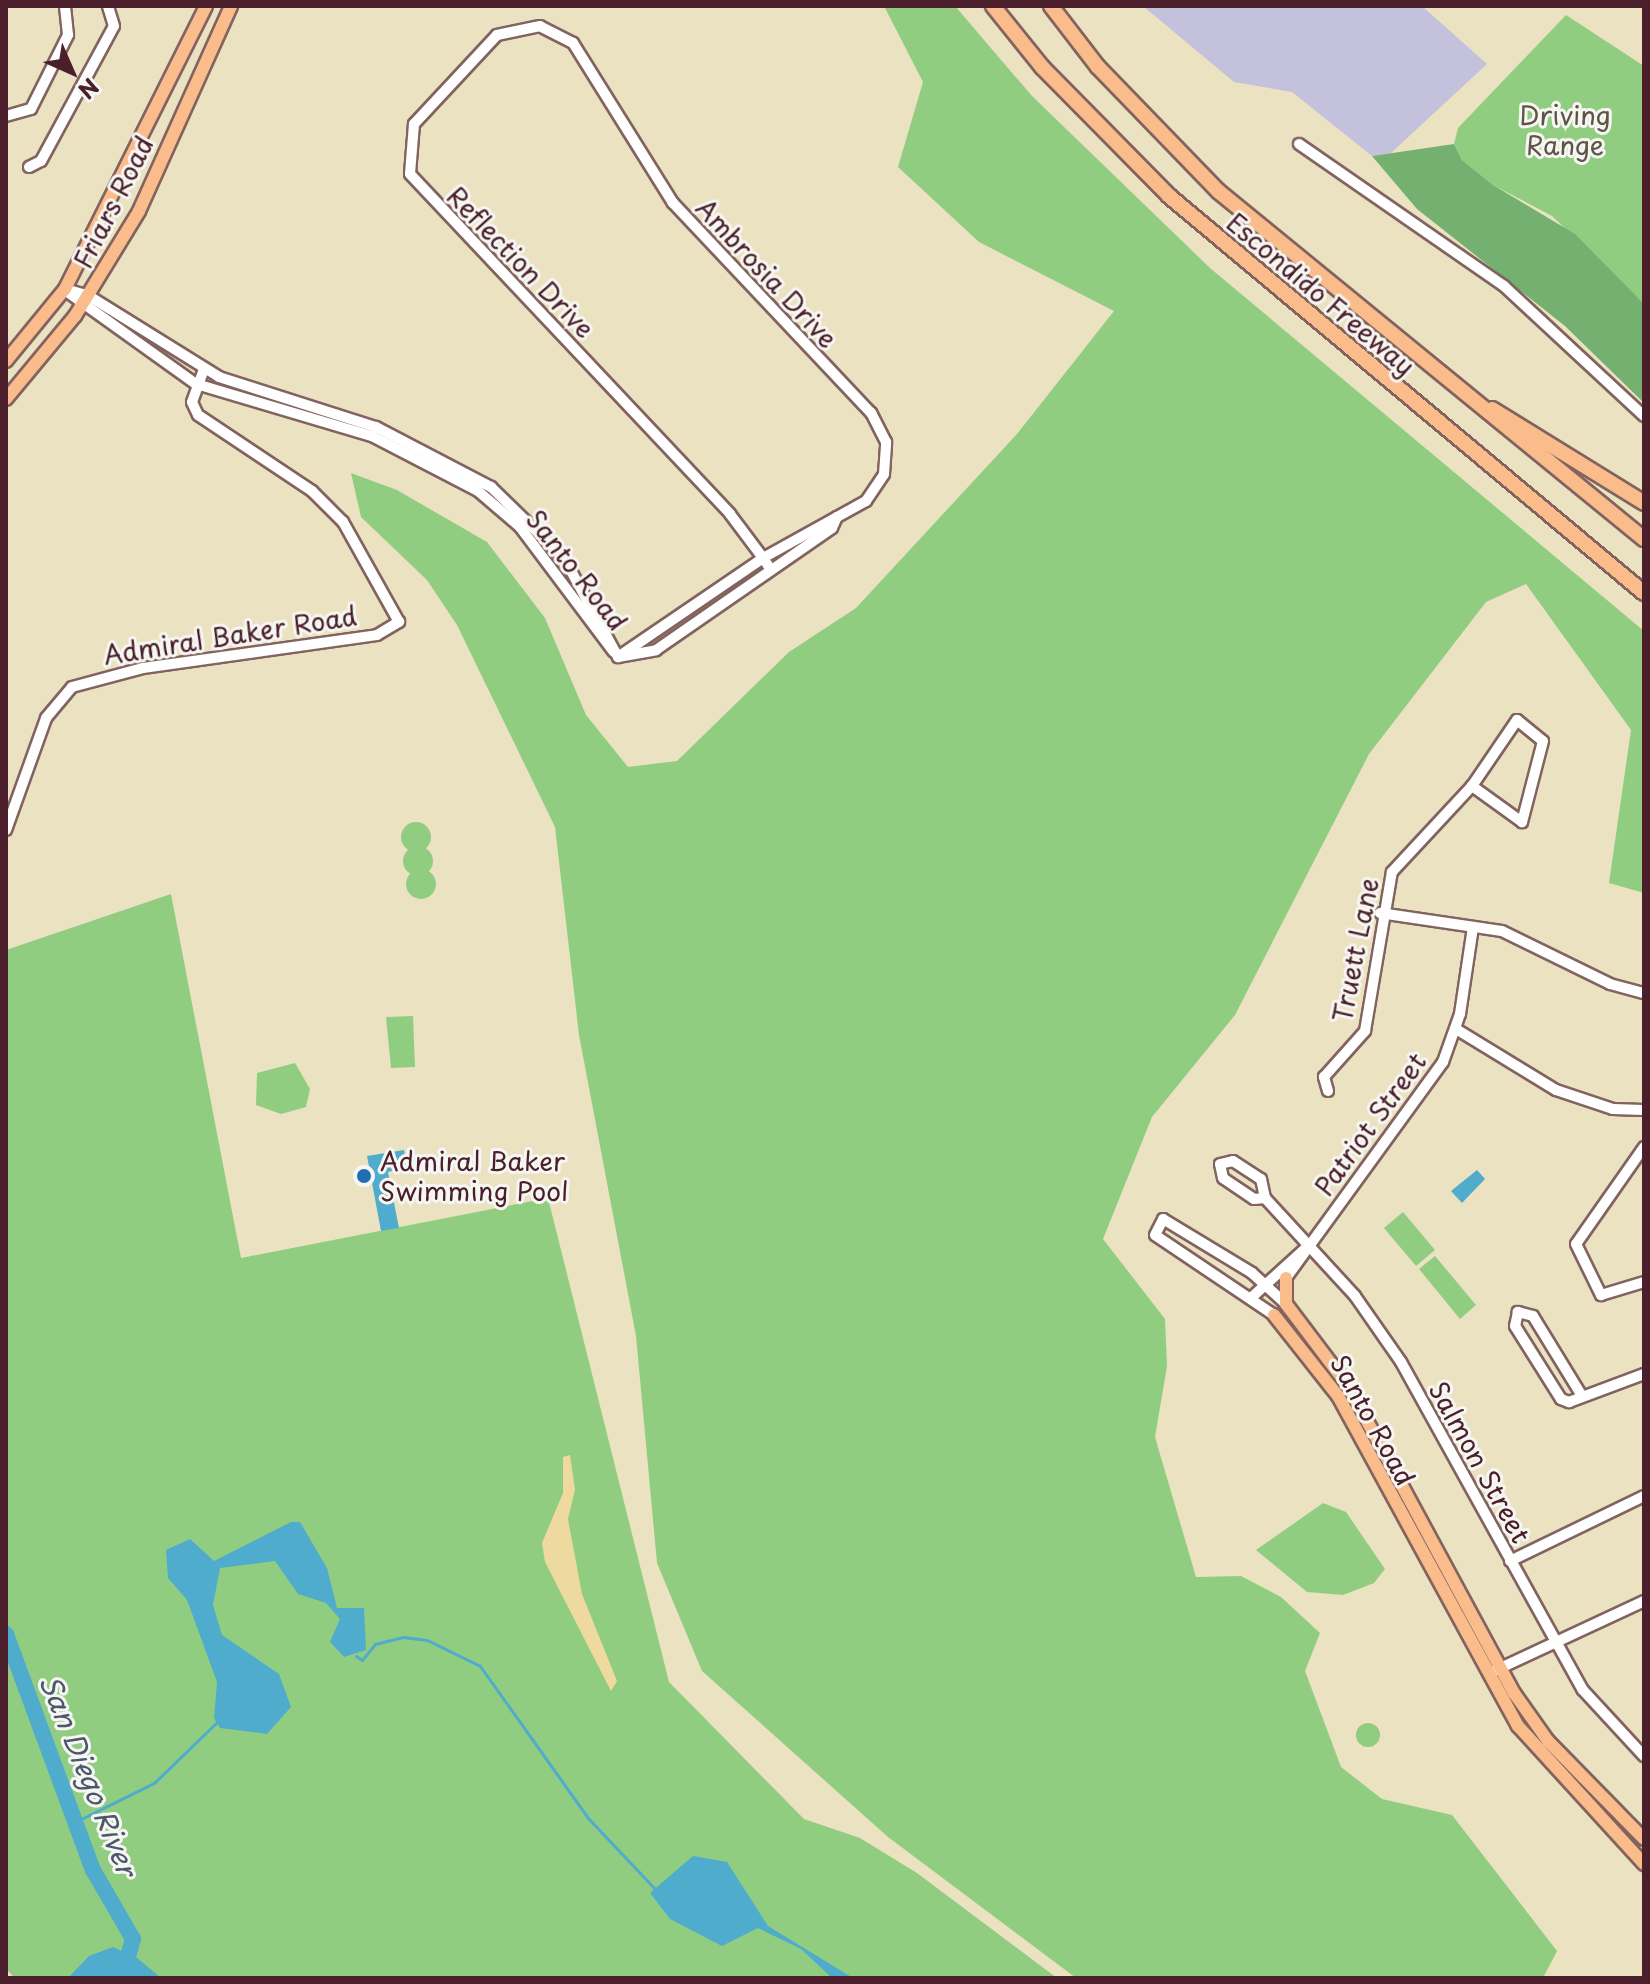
<!DOCTYPE html>
<html>
<head>
<meta charset="utf-8">
<style>
	body { margin:0 }
	#map { position:relative; width:1650px; height:1984px; overflow:hidden; background:#ebe2c2; font-family:"Playpen Sans",sans-serif }
	div>[style] { position:absolute }
	[style*='--x'] { left:calc(var(--x)*1px); top:calc(var(--y)*1px); width:calc(var(--w)*1px); rotate:calc(var(--a)*1deg) }
	.industrial>* { inset:0; background:#c3c1db }
	.green>* { inset:0; background:#91cd81 }
	.round { border-radius:50% }
	.forest>* { inset:0; background:#74b06f }
	.sand>* { inset:0; background:#eeda9e }
	.water>* { inset:0; background:#4faccd }
	.stream>* { height:3px; margin:-1.5px; padding:0 1.5px; transform-origin:1.5px; border-radius:1.5px; background:#4faccd }
	.river>* { height:16px; margin:-8px; padding:0 8px; transform-origin:8px; border-radius:8px; background:#4faccd }
	.roads { filter:drop-shadow(2px 0 #826360) drop-shadow(-2px 0 #826360) drop-shadow(0 2px #826360) drop-shadow(0 -2px #826360) }
	.minor>* { height:10px; margin:-5px; padding:0 5px; transform-origin:5px; border-radius:5px; background:#fff }
	.major>* { height:12px; margin:-6px; padding:0 6px; transform-origin:6px; border-radius:6px; background:#fabc8b }
	.highway>* { height:14px; margin:-7px; padding:0 7px; transform-origin:7px; border-radius:7px; background:#fabc8b }
	.dots>* { width:22px; height:22px; translate:-50% -50%; box-sizing:border-box; border:4px solid #f6f6f2; border-radius:50% }
	span { translate:-50% -50%; white-space:nowrap; text-align:center; line-height:1.15; -webkit-text-stroke:6px #f6f6f2; paint-order:stroke }
	.park-label { font-size:26px; color:#5f5345 }
	.street-label { font-size:26px; color:#4a1f2b }
	.poi-label { font-size:26px; color:#4a1f2b }
	.left { translate:0 -50%; text-align:left }
	.water-label { font-size:28px; color:#4c576c; font-style:italic }
	.frame { position:absolute; inset:0; border:8px solid #4a1f2b; pointer-events:none }
	.north { position:absolute; left:32px; top:32px; width:80px; height:80px; -webkit-text-stroke:6px #f6f6f2; paint-order:stroke; rotate:135deg; font-size:22px; font-weight:700; line-height:32px; text-align:center; color:#4a1f2b }
	.north::after { content:''; display:block; margin:auto; width:28px; height:36px; background:#4a1f2b; clip-path:polygon(50% 0,100% 100%,50% 72%,0 100%) }
</style>
</head>
<body>
<div id="map">
	<div class="industrial">
		<i style="clip-path:polygon(1143px 6px,1422px 6px,1487px 64px,1391px 153px,1372px 156px,1292px 92px,1234px 82px)"></i>
	</div>
	<div class="green">
		<i style="clip-path:polygon(884px 6px,955px 6px,1032px 96px,1210px 268px,1644px 631px,1644px 893px,1609px 883px,1631px 730px,1526px 584px,1486px 602px,1369px 754px,1235px 1015px,1152px 1117px,1103px 1239px,1165px 1319px,1167px 1366px,1155px 1437px,1196px 1577px,1241px 1576px,1281px 1597px,1320px 1633px,1305px 1671px,1341px 1767px,1382px 1799px,1452px 1815px,1557px 1951px,1543px 1978px,1076px 1978px,888px 1837px,702px 1671px,657px 1563px,636px 1336px,579px 1035px,555px 827px,457px 625px,427px 580px,361px 517px,351px 473px,397px 490px,487px 542px,545px 618px,586px 715px,628px 767px,677px 761px,789px 652px,856px 608px,1017px 434px,1114px 311px,979px 242px,898px 167px,923px 82px)"></i>
		<i style="clip-path:polygon(1566px 15px,1644px 66px,1644px 304px,1552px 216px,1493px 185px,1462px 160px,1454px 144px,1458px 128px)"></i>
		<i class="round" style="left:401px;top:822px;width:30px;height:30px"></i>
		<i class="round" style="left:403px;top:846px;width:30px;height:30px"></i>
		<i class="round" style="left:406px;top:869px;width:30px;height:30px"></i>
		<i style="clip-path:polygon(171px 894px,241px 1258px,548px 1198px,669px 1682px,804px 1819px,860px 1838px,917px 1873px,1057px 1978px,15px 1978px,6px 1969px,6px 950px)"></i>
		<i style="clip-path:polygon(413px 1016px,415px 1067px,391px 1068px,386px 1017px)"></i>
		<i style="clip-path:polygon(295px 1063px,310px 1089px,306px 1107px,281px 1114px,256px 1105px,257px 1073px)"></i>
		<i style="clip-path:polygon(1403px 1212px,1435px 1250px,1416px 1266px,1384px 1228px)"></i>
		<i style="clip-path:polygon(1435px 1256px,1476px 1305px,1460px 1319px,1419px 1269px)"></i>
		<i style="clip-path:polygon(1323px 1503px,1346px 1512px,1385px 1569px,1374px 1583px,1343px 1595px,1307px 1592px,1256px 1550px)"></i>
		<i class="round" style="left:1356px;top:1723px;width:24px;height:24px"></i>
	</div>
	<div class="forest">
		<i style="clip-path:polygon(1454px 144px,1462px 160px,1493px 185px,1575px 234px,1644px 304px,1644px 403px,1565px 326px,1417px 209px,1372px 156px)"></i>
	</div>
	<div class="sand">
		<i style="clip-path:polygon(570px 1455px,575px 1490px,568px 1519px,582px 1594px,617px 1681px,611px 1691px,545px 1562px,542px 1543px,563px 1493px,563px 1457px)"></i>
	</div>
	<div class="water">
		<i style="clip-path:polygon(404px 1150px,407px 1167px,388px 1172px,399px 1228px,381px 1231px,367px 1156px)"></i>
		<i style="clip-path:polygon(1477px 1170px,1485px 1179px,1462px 1203px,1451px 1191px)"></i>
		<i style="clip-path:polygon(291px 1522px,300px 1522px,327px 1568px,337px 1608px,364px 1608px,366px 1650px,344px 1657px,330px 1642px,340px 1619px,326px 1603px,298px 1594px,275px 1561px,220px 1568px,213px 1605px,222px 1635px,279px 1674px,291px 1707px,267px 1734px,220px 1728px,214px 1718px,217px 1682px,187px 1600px,168px 1578px,166px 1550px,190px 1539px,214px 1561px)"></i>
		<i style="clip-path:polygon(693px 1856px,727px 1862px,768px 1926px,853px 1978px,832px 1978px,801px 1949px,758px 1928px,722px 1946px,670px 1919px,650px 1893px)"></i>
		<i style="clip-path:polygon(113px 1947px,136px 1957px,161px 1978px,68px 1978px,89px 1956px)"></i>
	</div>
	<div class="stream">
		<i style="--x:356;--y:1656;--w:7;--a:34"></i>
		<i style="--x:362;--y:1660;--w:21;--a:-51"></i>
		<i style="--x:375;--y:1644;--w:29;--a:-14"></i>
		<i style="--x:403;--y:1637;--w:24;--a:7"></i>
		<i style="--x:427;--y:1640;--w:59;--a:26.1"></i>
		<i style="--x:480;--y:1666;--w:186;--a:54.6"></i>
		<i style="--x:588;--y:1818;--w:99;--a:46.6"></i>
		<i style="--x:77;--y:1821;--w:86;--a:-26.3"></i>
		<i style="--x:154;--y:1783;--w:88;--a:-44.1"></i>
	</div>
	<div class="river">
		<i style="--x:6;--y:1634;--w:252;--a:69.8"></i>
		<i style="--x:93;--y:1870;--w:80;--a:59.9"></i>
		<i style="--x:133;--y:1939;--w:41;--a:105.8"></i>
	</div>
	<div class="roads">
		<div class="minor">
			<i style="--x:6;--y:116;--w:26;--a:-16"></i>
			<i style="--x:31;--y:109;--w:83;--a:-63.4"></i>
			<i style="--x:68;--y:35;--w:29;--a:-96"></i>
			<i style="--x:1299;--y:144;--w:249;--a:34.7"></i>
			<i style="--x:1504;--y:286;--w:191;--a:42.9"></i>
			<i style="--x:29;--y:167;--w:13;--a:-27"></i>
			<i style="--x:41;--y:161;--w:153;--a:-61.6"></i>
			<i style="--x:114;--y:26;--w:21;--a:-107"></i>
			<i style="--x:65;--y:289;--w:25;--a:16"></i>
			<i style="--x:89;--y:296;--w:153;--a:31.9"></i>
			<i style="--x:219;--y:377;--w:165;--a:17.7"></i>
			<i style="--x:376;--y:427;--w:130;--a:27.6"></i>
			<i style="--x:491;--y:487;--w:102;--a:44.2"></i>
			<i style="--x:564;--y:558;--w:113;--a:61.4"></i>
			<i style="--x:66;--y:291;--w:160;--a:35.6"></i>
			<i style="--x:196;--y:384;--w:184;--a:16.5"></i>
			<i style="--x:372;--y:436;--w:119;--a:27.4"></i>
			<i style="--x:478;--y:491;--w:55;--a:40.6"></i>
			<i style="--x:520;--y:527;--w:156;--a:53.1"></i>
			<i style="--x:618;--y:657;--w:176;--a:-34.3"></i>
			<i style="--x:763;--y:558;--w:118;--a:-29"></i>
			<i style="--x:866;--y:501;--w:32;--a:-56"></i>
			<i style="--x:884;--y:474;--w:32;--a:-86"></i>
			<i style="--x:886;--y:442;--w:33;--a:-117"></i>
			<i style="--x:871;--y:413;--w:289;--a:-133.3"></i>
			<i style="--x:673;--y:203;--w:189;--a:-122"></i>
			<i style="--x:573;--y:43;--w:37;--a:-153"></i>
			<i style="--x:540;--y:26;--w:44;--a:168.2"></i>
			<i style="--x:497;--y:35;--w:122;--a:133"></i>
			<i style="--x:414;--y:124;--w:50;--a:94.6"></i>
			<i style="--x:410;--y:174;--w:467;--a:46.7"></i>
			<i style="--x:730;--y:514;--w:55;--a:53.1"></i>
			<i style="--x:763;--y:558;--w:14;--a:56"></i>
			<i style="--x:618;--y:657;--w:39;--a:-10"></i>
			<i style="--x:656;--y:650;--w:214;--a:-34.7"></i>
			<i style="--x:832;--y:528;--w:12;--a:-66"></i>
			<i style="--x:1517;--y:720;--w:33;--a:39"></i>
			<i style="--x:1543;--y:741;--w:84;--a:104.5"></i>
			<i style="--x:1522;--y:822;--w:62;--a:-144.2"></i>
			<i style="--x:1472;--y:786;--w:80;--a:-55.7"></i>
			<i style="--x:6;--y:830;--w:119;--a:-70.3"></i>
			<i style="--x:46;--y:718;--w:40;--a:-50"></i>
			<i style="--x:72;--y:687;--w:73;--a:-15"></i>
			<i style="--x:143;--y:668;--w:236;--a:-8"></i>
			<i style="--x:377;--y:635;--w:26;--a:-31"></i>
			<i style="--x:399;--y:622;--w:115;--a:-119.2"></i>
			<i style="--x:343;--y:522;--w:44;--a:-135"></i>
			<i style="--x:312;--y:491;--w:137;--a:-146.3"></i>
			<i style="--x:198;--y:415;--w:14;--a:-115"></i>
			<i style="--x:192;--y:402;--w:35;--a:-70"></i>
			<i style="--x:1380;--y:913;--w:123;--a:8.4"></i>
			<i style="--x:1502;--y:931;--w:120;--a:26.1"></i>
			<i style="--x:1610;--y:984;--w:35;--a:15"></i>
			<i style="--x:1456;--y:1029;--w:117;--a:31.4"></i>
			<i style="--x:1556;--y:1090;--w:60;--a:18.4"></i>
			<i style="--x:1613;--y:1109;--w:31;--a:2"></i>
			<i style="--x:1328;--y:1091;--w:15;--a:-106"></i>
			<i style="--x:1324;--y:1077;--w:62;--a:-48.3"></i>
			<i style="--x:1365;--y:1031;--w:161;--a:-80.4"></i>
			<i style="--x:1392;--y:872;--w:117;--a:-47.1"></i>
			<i style="--x:1644;--y:1147;--w:118;--a:125"></i>
			<i style="--x:1576;--y:1244;--w:57;--a:63.9"></i>
			<i style="--x:1601;--y:1295;--w:45;--a:-16.8"></i>
			<i style="--x:1265;--y:1198;--w:11;--a:175"></i>
			<i style="--x:1254;--y:1199;--w:37;--a:-146"></i>
			<i style="--x:1223;--y:1178;--w:14;--a:-102"></i>
			<i style="--x:1220;--y:1164;--w:13;--a:-13"></i>
			<i style="--x:1233;--y:1161;--w:33;--a:33"></i>
			<i style="--x:1261;--y:1179;--w:19;--a:78"></i>
			<i style="--x:1265;--y:1198;--w:133;--a:47.4"></i>
			<i style="--x:1355;--y:1296;--w:80;--a:55.1"></i>
			<i style="--x:1401;--y:1362;--w:375;--a:61"></i>
			<i style="--x:1583;--y:1690;--w:90;--a:47.3"></i>
			<i style="--x:1286;--y:1278;--w:267;--a:-54"></i>
			<i style="--x:1443;--y:1062;--w:51;--a:-70.5"></i>
			<i style="--x:1460;--y:1014;--w:88;--a:-81.5"></i>
			<i style="--x:1252;--y:1297;--w:74;--a:-42.3"></i>
			<i style="--x:1274;--y:1315;--w:143;--a:-146.1"></i>
			<i style="--x:1155;--y:1235;--w:18;--a:-63"></i>
			<i style="--x:1163;--y:1219;--w:104;--a:31.2"></i>
			<i style="--x:1252;--y:1273;--w:46;--a:42.4"></i>
			<i style="--x:1582;--y:1396;--w:94;--a:-121.5"></i>
			<i style="--x:1533;--y:1316;--w:16;--a:-165"></i>
			<i style="--x:1518;--y:1312;--w:14;--a:102"></i>
			<i style="--x:1515;--y:1326;--w:86;--a:57.8"></i>
			<i style="--x:1561;--y:1399;--w:9;--a:21"></i>
			<i style="--x:1569;--y:1402;--w:80;--a:-20.5"></i>
			<i style="--x:1510;--y:1561;--w:149;--a:-25.9"></i>
			<i style="--x:1494;--y:1671;--w:166;--a:-25"></i>
		</div>
		<div class="major">
			<i style="--x:6;--y:361;--w:93;--a:-50.7"></i>
			<i style="--x:65;--y:289;--w:316;--a:-63.5"></i>
			<i style="--x:6;--y:399;--w:108;--a:-50.3"></i>
			<i style="--x:75;--y:316;--w:123;--a:-58.6"></i>
			<i style="--x:139;--y:211;--w:225;--a:-65.8"></i>
			<i style="--x:1286;--y:1278;--w:26;--a:90"></i>
			<i style="--x:1286;--y:1304;--w:103;--a:52.9"></i>
			<i style="--x:1348;--y:1386;--w:349;--a:61.6"></i>
			<i style="--x:1514;--y:1693;--w:59;--a:54.7"></i>
			<i style="--x:1548;--y:1741;--w:137;--a:45.6"></i>
			<i style="--x:1274;--y:1315;--w:103;--a:51.7"></i>
			<i style="--x:1338;--y:1396;--w:376;--a:61.4"></i>
			<i style="--x:1518;--y:1726;--w:187;--a:47.6"></i>
		</div>
		<div class="highway">
			<i style="--x:993;--y:6;--w:78;--a:51.2"></i>
			<i style="--x:1042;--y:67;--w:181;--a:45.4"></i>
			<i style="--x:1169;--y:196;--w:619;--a:39.89"></i>
			<i style="--x:1051;--y:6;--w:77;--a:52.4"></i>
			<i style="--x:1098;--y:67;--w:173;--a:45.9"></i>
			<i style="--x:1218;--y:191;--w:550;--a:39.25"></i>
			<i style="--x:1492;--y:409;--w:179;--a:31.7"></i>
		</div>
	</div>
	<div class="dots">
		<i style="left:364px;top:1176px;background:#1f6fb2"></i>
	</div>
	<div class="park-label">
		<span style="left:1565px;top:130px">Driving<br>Range</span>
	</div>
	<div class="street-label">
		<span style="left:113px;top:202px;rotate:-63deg">Friars Road</span>
		<span style="left:521px;top:262px;rotate:46deg">Reflection Drive</span>
		<span style="left:767px;top:273px;rotate:47deg">Ambrosia Drive</span>
		<span style="left:1321px;top:294px;rotate:40deg">Escondido Freeway</span>
		<span style="left:577px;top:570px;rotate:52deg">Santo Road</span>
		<span style="left:230px;top:635px;rotate:-9deg">Admiral Baker Road</span>
		<span style="left:1355px;top:950px;rotate:-79deg">Truett Lane</span>
		<span style="left:1370px;top:1124px;rotate:-54deg">Patriot Street</span>
		<span style="left:1373px;top:1420px;rotate:61deg">Santo Road</span>
		<span style="left:1480px;top:1462px;rotate:61deg">Salmon Street</span>
	</div>
	<div class="poi-label">
		<span class="left" style="left:380px;top:1176px">Admiral Baker<br>Swimming Pool</span>
	</div>
	<div class="water-label">
		<span style="left:89px;top:1775px;rotate:68deg">San Diego River</span>
	</div>
	<div class="frame"></div>
	<div class="north">N</div>
</div>
</body>
</html>
